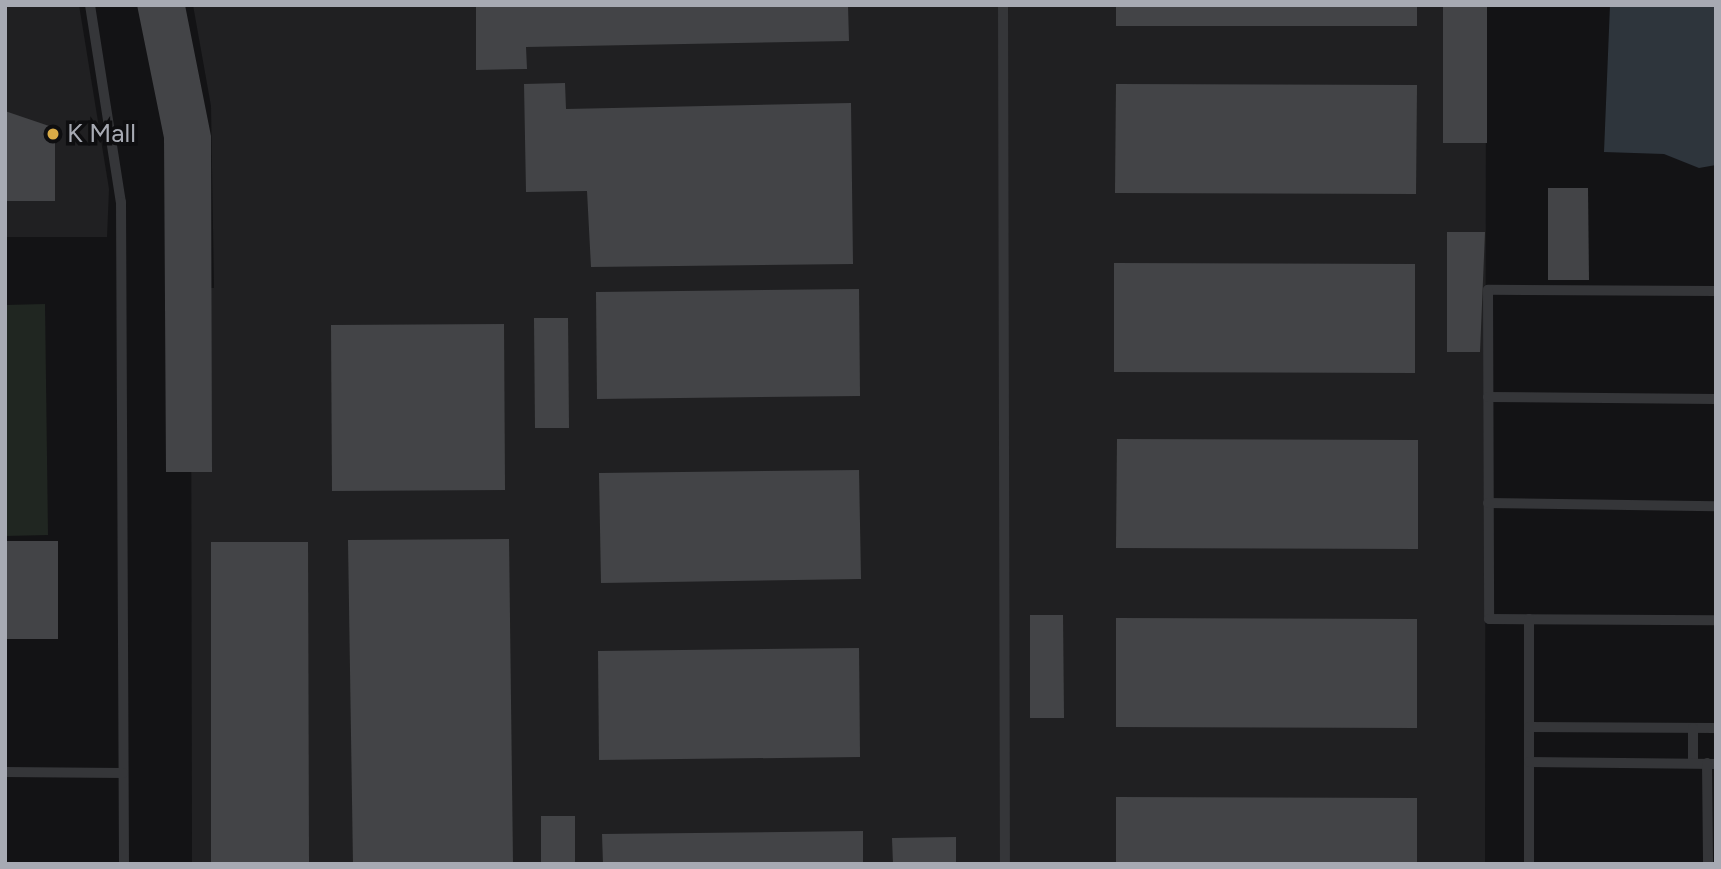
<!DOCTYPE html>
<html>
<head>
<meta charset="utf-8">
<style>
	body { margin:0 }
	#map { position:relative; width:1721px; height:869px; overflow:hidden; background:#131315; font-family:Figtree,sans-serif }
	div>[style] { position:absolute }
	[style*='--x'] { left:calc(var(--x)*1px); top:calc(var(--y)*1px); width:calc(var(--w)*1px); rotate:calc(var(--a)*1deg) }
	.built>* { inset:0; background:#202022 }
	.green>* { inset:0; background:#202621 }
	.water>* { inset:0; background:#2e353c }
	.building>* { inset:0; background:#434447 }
	.minor>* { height:10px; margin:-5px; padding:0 5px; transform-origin:5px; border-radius:5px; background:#353639 }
	.dots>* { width:19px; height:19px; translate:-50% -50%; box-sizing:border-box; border:4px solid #0e0e10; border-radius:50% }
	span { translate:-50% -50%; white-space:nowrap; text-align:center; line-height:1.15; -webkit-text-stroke:7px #0e0e10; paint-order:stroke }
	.poi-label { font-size:26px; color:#a7aab3 }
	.left { translate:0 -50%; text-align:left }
	.frame { position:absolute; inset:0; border:7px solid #a7aab3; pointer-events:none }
</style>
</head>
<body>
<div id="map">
	<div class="built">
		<i style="clip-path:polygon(5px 5px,79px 5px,109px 189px,107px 237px,5px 237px)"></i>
		<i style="clip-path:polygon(193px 5px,1486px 5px,1485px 864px,192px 864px,191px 288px,214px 288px,211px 106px)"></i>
	</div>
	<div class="green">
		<i style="clip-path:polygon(45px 304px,48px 535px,5px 536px,5px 305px)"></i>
	</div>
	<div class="water">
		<i style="clip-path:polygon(1610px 5px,1716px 5px,1716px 165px,1699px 168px,1664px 154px,1604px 152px)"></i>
	</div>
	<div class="building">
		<i style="clip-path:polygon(137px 5px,185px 5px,211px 136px,212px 472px,166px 472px,164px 138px)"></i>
		<i style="clip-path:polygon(476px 5px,848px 5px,849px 41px,526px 47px,527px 69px,476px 70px)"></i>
		<i style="clip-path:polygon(1116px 5px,1417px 5px,1417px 26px,1116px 26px)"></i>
		<i style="clip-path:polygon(1443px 5px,1487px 5px,1487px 143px,1443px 143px)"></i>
		<i style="clip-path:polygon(565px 83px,566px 109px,851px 103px,853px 264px,591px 267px,587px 191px,526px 192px,524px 84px)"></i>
		<i style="clip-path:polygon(1116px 84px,1417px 85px,1416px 194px,1115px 193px)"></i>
		<i style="clip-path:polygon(5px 111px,55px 128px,55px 201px,5px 201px)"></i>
		<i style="clip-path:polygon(1548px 188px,1588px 188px,1589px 280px,1548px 280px)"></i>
		<i style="clip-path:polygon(1447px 232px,1485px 232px,1480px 352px,1447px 352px)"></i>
		<i style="clip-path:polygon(1114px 263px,1415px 264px,1415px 373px,1114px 372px)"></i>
		<i style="clip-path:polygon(859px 289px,860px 396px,597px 399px,596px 292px)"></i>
		<i style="clip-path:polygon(534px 318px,568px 318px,569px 428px,535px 428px)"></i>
		<i style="clip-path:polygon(504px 324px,505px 490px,332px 491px,331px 325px)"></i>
		<i style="clip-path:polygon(1117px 439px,1418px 440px,1418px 549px,1116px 548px)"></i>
		<i style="clip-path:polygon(859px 470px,861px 579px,601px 583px,599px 473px)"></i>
		<i style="clip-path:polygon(509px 539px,513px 864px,353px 864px,348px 540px)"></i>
		<i style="clip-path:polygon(6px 541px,58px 541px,58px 639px,6px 639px)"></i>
		<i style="clip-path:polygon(211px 542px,308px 542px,309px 864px,211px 864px)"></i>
		<i style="clip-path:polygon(1030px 615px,1063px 615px,1064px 718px,1030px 718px)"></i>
		<i style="clip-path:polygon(1116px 618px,1417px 619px,1417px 728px,1116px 727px)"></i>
		<i style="clip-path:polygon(859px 648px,860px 757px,599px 760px,598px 651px)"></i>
		<i style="clip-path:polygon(1116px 797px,1417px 798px,1417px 864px,1116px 864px)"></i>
		<i style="clip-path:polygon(541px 816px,575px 816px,575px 864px,541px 864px)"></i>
		<i style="clip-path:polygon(863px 831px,863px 864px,603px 864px,602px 834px)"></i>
		<i style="clip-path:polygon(956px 837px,956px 864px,893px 864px,892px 838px)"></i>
	</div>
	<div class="minor">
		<i style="--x:90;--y:5;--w:199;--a:81.1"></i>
		<i style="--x:121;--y:202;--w:662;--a:89.74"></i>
		<i style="--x:1003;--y:5;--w:859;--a:89.87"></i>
		<i style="--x:1716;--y:291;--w:228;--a:-179.7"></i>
		<i style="--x:1488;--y:290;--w:329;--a:89.8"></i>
		<i style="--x:1489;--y:619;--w:227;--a:0.3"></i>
		<i style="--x:1488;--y:397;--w:228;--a:0.5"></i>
		<i style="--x:1488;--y:503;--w:228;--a:0.8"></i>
		<i style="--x:1529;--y:619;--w:245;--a:90"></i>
		<i style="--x:1529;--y:727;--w:187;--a:0.3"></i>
		<i style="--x:1693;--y:728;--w:35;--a:90"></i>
		<i style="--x:1529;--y:762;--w:187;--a:0.6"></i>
		<i style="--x:1707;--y:763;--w:101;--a:89.4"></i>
		<i style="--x:5;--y:772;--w:118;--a:0.5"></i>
	</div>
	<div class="dots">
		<i style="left:53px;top:134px;background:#daab46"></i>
	</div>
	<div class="poi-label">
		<span class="left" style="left:67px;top:134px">K Mall</span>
	</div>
	<div class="frame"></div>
</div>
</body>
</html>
